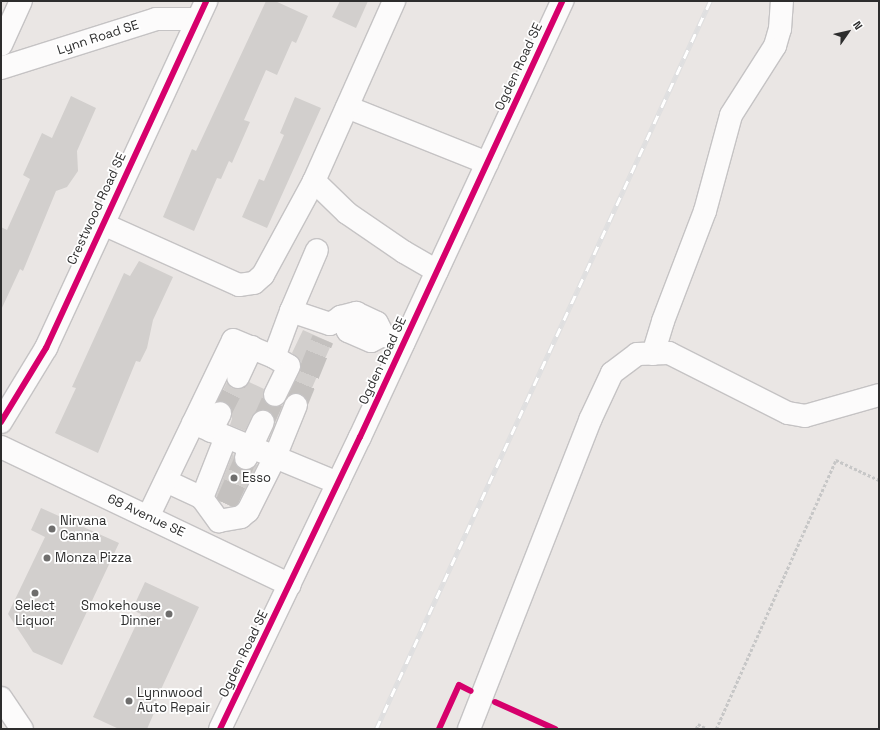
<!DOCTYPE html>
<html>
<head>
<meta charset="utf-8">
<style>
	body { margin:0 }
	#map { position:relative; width:880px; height:730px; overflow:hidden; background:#eae6e4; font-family:"Space Grotesk",sans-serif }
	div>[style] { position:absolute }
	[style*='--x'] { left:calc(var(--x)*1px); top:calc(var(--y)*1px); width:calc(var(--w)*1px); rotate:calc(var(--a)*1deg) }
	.building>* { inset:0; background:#d2cfcd }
	.minor-tunnel>* { height:22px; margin-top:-11px; transform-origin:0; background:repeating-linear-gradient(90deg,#c4c1bf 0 22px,transparent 0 33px) }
	.path>* { height:2.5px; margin-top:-1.25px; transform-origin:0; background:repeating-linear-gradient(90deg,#c7c7c7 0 3px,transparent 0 5px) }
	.roads { filter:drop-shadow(1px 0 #c5c3c4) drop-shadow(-1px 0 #c5c3c4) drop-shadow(0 1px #c5c3c4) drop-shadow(0 -1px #c5c3c4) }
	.minor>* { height:22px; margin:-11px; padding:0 11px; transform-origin:11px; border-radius:11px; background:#fcfbfb }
	.rail>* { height:4.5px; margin-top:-2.25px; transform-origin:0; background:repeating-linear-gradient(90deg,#fff 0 9px,#dfdfe0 0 18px); box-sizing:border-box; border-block:1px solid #dfdfe0 }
	.cycleway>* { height:6px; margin:-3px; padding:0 3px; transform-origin:3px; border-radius:3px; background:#d6006c }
	.dots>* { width:11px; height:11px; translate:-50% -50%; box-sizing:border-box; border:2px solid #fff; border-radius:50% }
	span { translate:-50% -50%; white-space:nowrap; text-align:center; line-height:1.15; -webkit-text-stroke:3.5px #fff; paint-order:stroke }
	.street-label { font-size:13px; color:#2d2d2d }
	.poi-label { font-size:13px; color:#2d2d2d }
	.left { translate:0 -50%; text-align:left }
	.right { translate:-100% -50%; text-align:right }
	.frame { position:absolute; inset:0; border:2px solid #2d2d2d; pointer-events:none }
	.north { position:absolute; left:828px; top:12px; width:40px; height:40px; -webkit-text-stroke:3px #fff; paint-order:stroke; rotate:56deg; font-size:11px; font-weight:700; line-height:16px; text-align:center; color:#2d2d2d }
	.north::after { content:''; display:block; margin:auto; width:14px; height:18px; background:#2d2d2d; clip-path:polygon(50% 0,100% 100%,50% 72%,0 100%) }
</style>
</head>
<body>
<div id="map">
	<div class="building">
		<i style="clip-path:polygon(266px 1px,275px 1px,308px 16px,296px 43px,292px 41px,277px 75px,266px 70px,244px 120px,250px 122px,232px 163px,229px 161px,221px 179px,217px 178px,194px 231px,163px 217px,192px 149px,196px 151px)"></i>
		<i style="clip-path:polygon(340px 1px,368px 1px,356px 28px,332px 17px)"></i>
		<i style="clip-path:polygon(71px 96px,96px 108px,77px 151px,78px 171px,67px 187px,56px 191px,23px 271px,20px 269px,1px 310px,1px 227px,7px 230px,30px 179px,23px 175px,42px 133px,52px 138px)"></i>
		<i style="clip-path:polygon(295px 97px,321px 108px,267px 228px,242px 217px,259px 179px,264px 181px,284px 135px,280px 133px)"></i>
		<i style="clip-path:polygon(139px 261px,173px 277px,153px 320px,147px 348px,140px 362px,136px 361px,98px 453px,55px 433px,76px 388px,72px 387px,124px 273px,130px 276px)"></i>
		<i style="clip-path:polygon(303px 330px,332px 343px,307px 399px,300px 393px,289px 395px,303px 364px,292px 353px)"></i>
		<i style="clip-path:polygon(227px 382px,232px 388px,239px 389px,249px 382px,264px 389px,263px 396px,269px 406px,276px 407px,283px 405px,275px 423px,273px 415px,262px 410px,252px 416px,245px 431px,230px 425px,232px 419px,231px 406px,225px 402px,218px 401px)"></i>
		<i style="clip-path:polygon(233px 453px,236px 465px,241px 469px,247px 470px,258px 464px,238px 503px,231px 506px,220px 501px,216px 496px)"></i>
		<i style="clip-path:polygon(41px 508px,119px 543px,62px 665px,33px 652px,8px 614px,45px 537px,31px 530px)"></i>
		<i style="clip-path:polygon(145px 582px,199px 607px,151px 711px,154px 713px,147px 729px,119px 729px,93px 717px,141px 614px,132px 610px)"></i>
	</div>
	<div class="minor-tunnel">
		<i style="--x:296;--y:405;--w:71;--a:-67.8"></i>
		<i style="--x:220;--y:413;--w:40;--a:-63.4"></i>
		<i style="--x:263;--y:422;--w:30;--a:-66"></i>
		<i style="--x:226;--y:504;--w:50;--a:-66.5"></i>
	</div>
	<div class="path">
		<i style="--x:696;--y:729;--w:5;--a:-68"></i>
		<i style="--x:698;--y:724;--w:11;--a:27"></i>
		<i style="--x:716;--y:729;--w:295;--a:-66"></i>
		<i style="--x:836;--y:460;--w:47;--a:24.9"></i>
	</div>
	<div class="roads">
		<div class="minor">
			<i style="--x:1;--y:45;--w:48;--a:-65.6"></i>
			<i style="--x:1;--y:68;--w:163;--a:-17.5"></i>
			<i style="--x:156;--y:19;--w:41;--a:0"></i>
			<i style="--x:347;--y:107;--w:151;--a:21.8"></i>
			<i style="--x:314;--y:181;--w:46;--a:44.1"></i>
			<i style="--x:347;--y:213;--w:69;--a:34.4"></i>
			<i style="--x:404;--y:252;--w:38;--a:30"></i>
			<i style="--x:103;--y:224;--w:149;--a:24.2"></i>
			<i style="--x:239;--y:285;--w:15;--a:-8"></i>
			<i style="--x:254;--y:283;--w:12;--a:-42"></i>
			<i style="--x:263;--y:275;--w:107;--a:-61.5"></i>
			<i style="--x:314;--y:181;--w:197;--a:-66"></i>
			<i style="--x:291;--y:311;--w:66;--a:-66.9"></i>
			<i style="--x:383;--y:335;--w:13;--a:153"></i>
			<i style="--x:371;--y:341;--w:25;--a:-157"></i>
			<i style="--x:348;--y:331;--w:16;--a:-117"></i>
			<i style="--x:341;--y:317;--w:16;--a:-15"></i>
			<i style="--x:356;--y:313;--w:23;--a:25"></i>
			<i style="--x:377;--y:323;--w:13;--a:63"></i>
			<i style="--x:383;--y:335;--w:22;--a:21"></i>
			<i style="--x:653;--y:354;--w:34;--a:-73"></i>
			<i style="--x:663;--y:321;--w:118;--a:-69.1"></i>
			<i style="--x:705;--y:211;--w:99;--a:-74.8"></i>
			<i style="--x:731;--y:115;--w:82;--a:-57.5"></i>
			<i style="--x:775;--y:46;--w:18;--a:-74"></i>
			<i style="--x:780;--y:29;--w:28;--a:-86"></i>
			<i style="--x:274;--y:357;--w:17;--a:31"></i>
			<i style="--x:289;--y:366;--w:32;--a:116"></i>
			<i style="--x:238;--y:377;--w:33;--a:-65"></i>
			<i style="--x:1;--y:422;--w:87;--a:-58.7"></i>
			<i style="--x:46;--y:348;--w:382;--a:-65.2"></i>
			<i style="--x:193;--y:423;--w:157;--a:22.5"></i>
			<i style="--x:211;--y:431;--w:20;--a:-63"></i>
			<i style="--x:226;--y:437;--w:66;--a:111.5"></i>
			<i style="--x:202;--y:498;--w:29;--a:54"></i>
			<i style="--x:219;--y:521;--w:22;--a:-10"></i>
			<i style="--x:241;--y:517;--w:9;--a:-41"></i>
			<i style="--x:248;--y:511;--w:60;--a:-63.4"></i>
			<i style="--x:275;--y:457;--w:56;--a:-68"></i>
			<i style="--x:1;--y:447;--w:320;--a:25.5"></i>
			<i style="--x:246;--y:458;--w:40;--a:-65"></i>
			<i style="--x:166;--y:481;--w:40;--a:25"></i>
			<i style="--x:148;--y:517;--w:196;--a:-64.3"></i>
			<i style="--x:233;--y:340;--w:44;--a:22.5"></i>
			<i style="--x:274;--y:357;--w:49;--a:-69.7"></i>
			<i style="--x:291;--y:311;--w:41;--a:18.4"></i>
			<i style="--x:330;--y:324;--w:13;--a:-32"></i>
			<i style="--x:1;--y:698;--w:37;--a:56"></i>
			<i style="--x:220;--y:729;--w:324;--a:-64.4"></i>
			<i style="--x:360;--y:437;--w:481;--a:-65.1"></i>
			<i style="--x:469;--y:729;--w:332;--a:-68.6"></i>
			<i style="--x:590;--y:420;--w:52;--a:-64.9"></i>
			<i style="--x:612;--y:373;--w:31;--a:-37"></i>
			<i style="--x:637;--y:354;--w:32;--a:-2"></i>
			<i style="--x:669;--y:353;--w:133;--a:26.8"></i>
			<i style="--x:788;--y:413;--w:17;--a:10"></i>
			<i style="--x:805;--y:416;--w:77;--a:-15.8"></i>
		</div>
	</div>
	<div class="rail">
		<i style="--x:376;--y:729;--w:801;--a:-65.35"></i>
	</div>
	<div class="cycleway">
		<i style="--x:1;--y:422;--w:87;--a:-58.7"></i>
		<i style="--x:46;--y:348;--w:382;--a:-65.2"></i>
		<i style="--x:495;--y:702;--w:66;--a:24.2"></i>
		<i style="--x:220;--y:729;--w:324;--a:-64.4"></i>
		<i style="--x:360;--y:437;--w:481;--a:-65.1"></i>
		<i style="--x:439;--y:729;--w:48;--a:-65.6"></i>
		<i style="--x:459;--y:685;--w:13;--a:27"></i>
	</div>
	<div class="dots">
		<i style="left:234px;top:478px;background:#6f6e6d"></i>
		<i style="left:52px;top:529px;background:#6f6e6d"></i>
		<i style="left:47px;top:558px;background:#6f6e6d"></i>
		<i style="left:35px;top:593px;background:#6f6e6d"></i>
		<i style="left:169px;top:614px;background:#6f6e6d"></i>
		<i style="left:129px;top:701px;background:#6f6e6d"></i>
	</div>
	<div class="street-label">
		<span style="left:98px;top:38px;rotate:-18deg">Lynn Road SE</span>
		<span style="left:519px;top:67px;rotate:-65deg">Ogden Road SE</span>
		<span style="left:97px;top:209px;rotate:-65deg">Crestwood Road SE</span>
		<span style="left:383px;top:361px;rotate:-65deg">Ogden Road SE</span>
		<span style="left:146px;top:516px;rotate:25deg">68 Avenue SE</span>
		<span style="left:244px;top:654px;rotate:-64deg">Ogden Road SE</span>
	</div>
	<div class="poi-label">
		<span class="left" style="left:242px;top:478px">Esso</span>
		<span class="left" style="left:60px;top:529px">Nirvana<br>Canna</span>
		<span class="left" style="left:55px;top:558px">Monza Pizza</span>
		<span style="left:35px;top:614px">Select<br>Liquor</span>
		<span class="right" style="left:161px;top:614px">Smokehouse<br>Dinner</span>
		<span class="left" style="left:137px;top:701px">Lynnwood<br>Auto Repair</span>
	</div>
	<div class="frame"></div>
	<div class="north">N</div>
</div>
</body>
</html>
